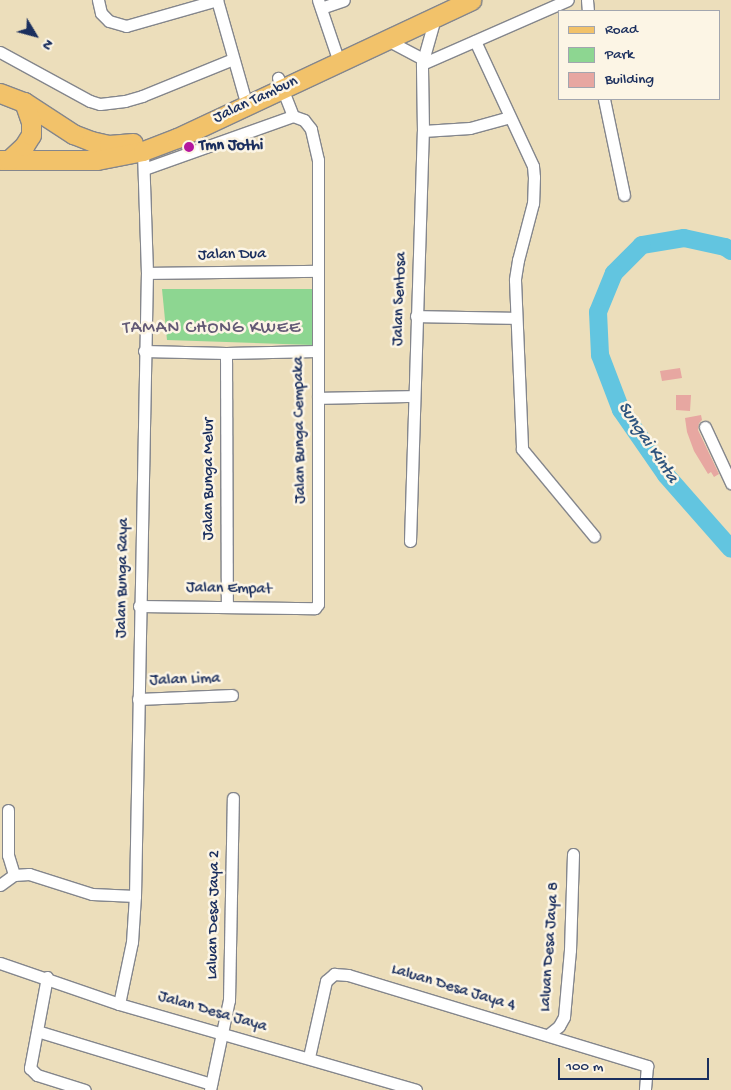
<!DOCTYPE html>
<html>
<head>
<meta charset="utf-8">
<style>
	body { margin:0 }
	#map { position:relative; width:731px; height:1090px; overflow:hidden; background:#ecdebb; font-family:"Gochi Hand",sans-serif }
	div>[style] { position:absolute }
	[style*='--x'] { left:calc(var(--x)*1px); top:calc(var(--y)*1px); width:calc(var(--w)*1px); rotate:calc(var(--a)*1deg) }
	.green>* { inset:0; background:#8dd691 }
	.river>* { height:18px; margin:-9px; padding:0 9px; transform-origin:9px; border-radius:9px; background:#62c5e0 }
	.building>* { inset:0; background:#e7a7a1 }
	.roads { filter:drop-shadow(1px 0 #84868c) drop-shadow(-1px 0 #84868c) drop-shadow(0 1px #84868c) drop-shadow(0 -1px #84868c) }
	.street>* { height:11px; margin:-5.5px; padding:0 5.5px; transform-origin:5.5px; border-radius:5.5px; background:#fff }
	.primary>* { height:19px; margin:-9.5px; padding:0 9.5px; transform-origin:9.5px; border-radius:9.5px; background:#f2c26a }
	.dots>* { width:14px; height:14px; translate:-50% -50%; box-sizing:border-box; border:2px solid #fcf5e5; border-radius:50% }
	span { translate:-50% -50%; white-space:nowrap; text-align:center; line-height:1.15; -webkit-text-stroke:5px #fcf5e5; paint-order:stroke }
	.street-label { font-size:16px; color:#1b2f5e }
	.poi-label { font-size:16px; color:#1b2f5e; font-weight:700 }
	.left { translate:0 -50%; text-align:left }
	.neighbourhood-label { font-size:18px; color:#625975; letter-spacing:1px }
	.water-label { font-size:18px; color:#2d547e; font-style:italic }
	.legend { position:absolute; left:558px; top:10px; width:162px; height:90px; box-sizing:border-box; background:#fcf5e5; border:1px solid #a2a6af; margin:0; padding:6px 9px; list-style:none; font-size:15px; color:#1b2f5e }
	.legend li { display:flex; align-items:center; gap:10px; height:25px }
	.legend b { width:25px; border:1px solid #a2a6af }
	.north { position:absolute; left:10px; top:10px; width:50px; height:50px; -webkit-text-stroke:4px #fcf5e5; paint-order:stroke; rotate:127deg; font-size:14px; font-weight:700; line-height:20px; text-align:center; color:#1b2f5e }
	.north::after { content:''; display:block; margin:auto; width:18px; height:22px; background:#1b2f5e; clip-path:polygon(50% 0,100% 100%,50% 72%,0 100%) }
	.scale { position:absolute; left:558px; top:1058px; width:151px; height:22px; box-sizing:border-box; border:2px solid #1b2f5e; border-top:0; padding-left:6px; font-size:15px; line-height:18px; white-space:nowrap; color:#1b2f5e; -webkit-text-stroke:4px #fcf5e5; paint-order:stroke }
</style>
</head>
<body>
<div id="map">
	<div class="green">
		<i style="clip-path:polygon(162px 289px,312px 289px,312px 345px,167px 340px)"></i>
	</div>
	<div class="river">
		<i style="--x:731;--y:251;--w:7;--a:-146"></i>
		<i style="--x:725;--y:247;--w:42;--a:-167.6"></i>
		<i style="--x:684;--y:238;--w:43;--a:170.5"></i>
		<i style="--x:642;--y:245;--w:40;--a:135"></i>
		<i style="--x:614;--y:273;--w:42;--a:112.3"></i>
		<i style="--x:598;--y:312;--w:43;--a:87.3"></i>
		<i style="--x:600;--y:355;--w:59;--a:69.1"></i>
		<i style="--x:621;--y:410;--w:79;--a:55.3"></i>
		<i style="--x:666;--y:475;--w:98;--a:48.7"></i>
	</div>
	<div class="building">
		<i style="clip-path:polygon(680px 368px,682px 378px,662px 381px,660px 371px)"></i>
		<i style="clip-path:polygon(676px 395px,691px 395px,690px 411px,676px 410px)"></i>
		<i style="clip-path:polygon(701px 415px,702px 420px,699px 423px,698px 430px,719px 474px,714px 477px,711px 472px,708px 474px,694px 451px,687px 432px,685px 418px)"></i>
	</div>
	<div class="roads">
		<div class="street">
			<i style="--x:98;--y:0;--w:13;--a:77"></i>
			<i style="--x:101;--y:13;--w:11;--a:45"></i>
			<i style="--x:109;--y:21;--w:18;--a:16"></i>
			<i style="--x:126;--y:26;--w:95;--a:-15.9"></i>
			<i style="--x:217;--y:0;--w:110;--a:74.2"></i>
			<i style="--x:318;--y:0;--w:65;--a:71.3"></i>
			<i style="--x:587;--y:0;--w:11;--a:85"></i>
			<i style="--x:321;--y:8;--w:24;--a:-19"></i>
			<i style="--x:387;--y:40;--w:41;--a:27.8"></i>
			<i style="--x:475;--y:41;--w:138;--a:65.1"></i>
			<i style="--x:533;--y:166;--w:11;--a:85"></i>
			<i style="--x:534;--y:177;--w:26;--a:92"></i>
			<i style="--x:533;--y:203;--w:59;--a:104.7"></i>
			<i style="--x:518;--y:260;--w:20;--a:99"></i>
			<i style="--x:515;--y:280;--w:169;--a:87.6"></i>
			<i style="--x:522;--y:449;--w:113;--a:50.4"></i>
			<i style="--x:0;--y:52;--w:102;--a:28.6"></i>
			<i style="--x:90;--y:101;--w:10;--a:17"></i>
			<i style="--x:100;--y:104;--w:25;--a:-7"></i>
			<i style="--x:125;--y:101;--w:18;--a:-16"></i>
			<i style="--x:142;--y:96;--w:98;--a:-22.1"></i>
			<i style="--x:422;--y:64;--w:159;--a:-23.7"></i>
			<i style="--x:604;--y:99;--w:98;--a:78.2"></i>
			<i style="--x:423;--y:131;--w:47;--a:-3.7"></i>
			<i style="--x:470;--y:128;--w:41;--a:-15.4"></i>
			<i style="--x:144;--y:169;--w:158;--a:-19.6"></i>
			<i style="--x:293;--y:116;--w:41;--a:-111.5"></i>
			<i style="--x:147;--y:273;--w:170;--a:-0.7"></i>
			<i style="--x:416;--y:316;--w:100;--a:1.1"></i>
			<i style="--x:144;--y:351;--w:82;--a:1.4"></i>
			<i style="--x:226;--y:353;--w:91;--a:-1.3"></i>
			<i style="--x:226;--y:353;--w:253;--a:89.8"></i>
			<i style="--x:318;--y:398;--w:96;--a:-1.2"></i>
			<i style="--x:705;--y:427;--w:62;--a:65.1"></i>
			<i style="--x:410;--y:541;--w:410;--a:-88.2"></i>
			<i style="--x:423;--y:131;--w:67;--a:-90.9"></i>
			<i style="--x:422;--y:64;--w:48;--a:-74.2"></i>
			<i style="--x:139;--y:606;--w:176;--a:0.7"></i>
			<i style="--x:315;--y:608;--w:5;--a:-53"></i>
			<i style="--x:318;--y:604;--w:444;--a:-90"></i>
			<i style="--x:318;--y:160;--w:32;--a:-103"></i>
			<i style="--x:311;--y:129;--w:11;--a:-128"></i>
			<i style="--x:304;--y:120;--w:12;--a:-160"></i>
			<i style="--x:138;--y:699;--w:94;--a:-2.4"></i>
			<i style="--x:8;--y:810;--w:45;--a:90"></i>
			<i style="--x:8;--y:855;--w:21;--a:73"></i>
			<i style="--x:0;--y:885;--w:17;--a:-36"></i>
			<i style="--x:14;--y:875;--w:15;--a:-4"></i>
			<i style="--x:29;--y:874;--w:66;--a:17.6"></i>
			<i style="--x:92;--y:894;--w:43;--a:2.7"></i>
			<i style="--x:0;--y:963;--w:126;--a:19"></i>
			<i style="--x:119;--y:1004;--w:309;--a:16.1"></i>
			<i style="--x:47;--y:977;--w:93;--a:100.6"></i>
			<i style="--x:30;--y:1068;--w:10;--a:45"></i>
			<i style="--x:37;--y:1075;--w:50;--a:17.4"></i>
			<i style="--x:119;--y:1004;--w:63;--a:-78.2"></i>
			<i style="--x:132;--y:942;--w:46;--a:-86.3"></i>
			<i style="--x:135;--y:896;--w:623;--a:-88.9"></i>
			<i style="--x:147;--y:273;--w:122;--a:-91.9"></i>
			<i style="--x:37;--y:1031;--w:182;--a:16.9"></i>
			<i style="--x:548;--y:1035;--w:14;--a:-39"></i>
			<i style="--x:559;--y:1026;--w:10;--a:-61"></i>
			<i style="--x:564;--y:1017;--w:67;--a:-84.9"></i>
			<i style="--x:570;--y:950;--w:96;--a:-88.2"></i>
			<i style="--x:309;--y:1057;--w:78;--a:-77.4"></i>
			<i style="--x:326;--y:981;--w:11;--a:-41"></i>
			<i style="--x:334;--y:974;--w:14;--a:4"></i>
			<i style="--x:348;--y:975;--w:313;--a:16.9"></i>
			<i style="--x:647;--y:1066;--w:24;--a:95"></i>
			<i style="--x:210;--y:1090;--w:92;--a:-78.1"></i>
			<i style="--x:229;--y:1000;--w:202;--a:-88.9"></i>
		</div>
		<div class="primary">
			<i style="--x:0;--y:93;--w:26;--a:21"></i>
			<i style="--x:24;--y:102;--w:59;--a:33.1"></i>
			<i style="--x:73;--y:134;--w:19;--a:21"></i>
			<i style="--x:91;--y:141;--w:18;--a:13"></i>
			<i style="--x:109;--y:145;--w:24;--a:-5"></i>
			<i style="--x:0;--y:160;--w:97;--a:0"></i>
			<i style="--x:97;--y:160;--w:47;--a:-11.1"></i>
			<i style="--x:143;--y:151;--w:36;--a:-21"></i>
			<i style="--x:177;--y:138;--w:325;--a:-25.1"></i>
			<i style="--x:9;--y:160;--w:21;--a:-43"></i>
			<i style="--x:24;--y:146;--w:13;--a:-58"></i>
			<i style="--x:31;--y:135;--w:13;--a:-90"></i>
			<i style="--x:31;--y:122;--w:21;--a:-109"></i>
		</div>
	</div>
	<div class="dots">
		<i style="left:189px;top:147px;background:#b5179e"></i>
	</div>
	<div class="street-label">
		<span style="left:256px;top:101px;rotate:-25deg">Jalan Tambun</span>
		<span style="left:232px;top:256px;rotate:-1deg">Jalan Dua</span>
		<span style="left:401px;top:299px;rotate:-88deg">Jalan Sentosa</span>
		<span style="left:301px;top:430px;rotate:-91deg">Jalan Bunga Cempaka</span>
		<span style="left:210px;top:479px;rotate:-90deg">Jalan Bunga Melur</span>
		<span style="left:124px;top:578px;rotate:-89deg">Jalan Bunga Raya</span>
		<span style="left:229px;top:590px;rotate:1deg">Jalan Empat</span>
		<span style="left:185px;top:681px;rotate:-2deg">Jalan Lima</span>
		<span style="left:215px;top:915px;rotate:-89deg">Laluan Desa Jaya 2</span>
		<span style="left:551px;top:947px;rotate:-86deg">Laluan Desa Jaya 8</span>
		<span style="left:453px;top:989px;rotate:17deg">Laluan Desa Jaya 4</span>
		<span style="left:212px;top:1013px;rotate:16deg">Jalan Desa Jaya</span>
	</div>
	<div class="poi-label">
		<span class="left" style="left:199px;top:147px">Tmn Jothi</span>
	</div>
	<div class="neighbourhood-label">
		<span style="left:212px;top:329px">TAMAN CHONG KWEE</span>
	</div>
	<div class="water-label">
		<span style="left:647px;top:443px;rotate:56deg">Sungai Kinta</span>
	</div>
	<ul class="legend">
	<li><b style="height:6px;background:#f2c26a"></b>Road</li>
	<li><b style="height:14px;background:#8dd691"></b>Park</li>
	<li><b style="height:14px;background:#e7a7a1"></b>Building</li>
	</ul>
	<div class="north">N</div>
	<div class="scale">100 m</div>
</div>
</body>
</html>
